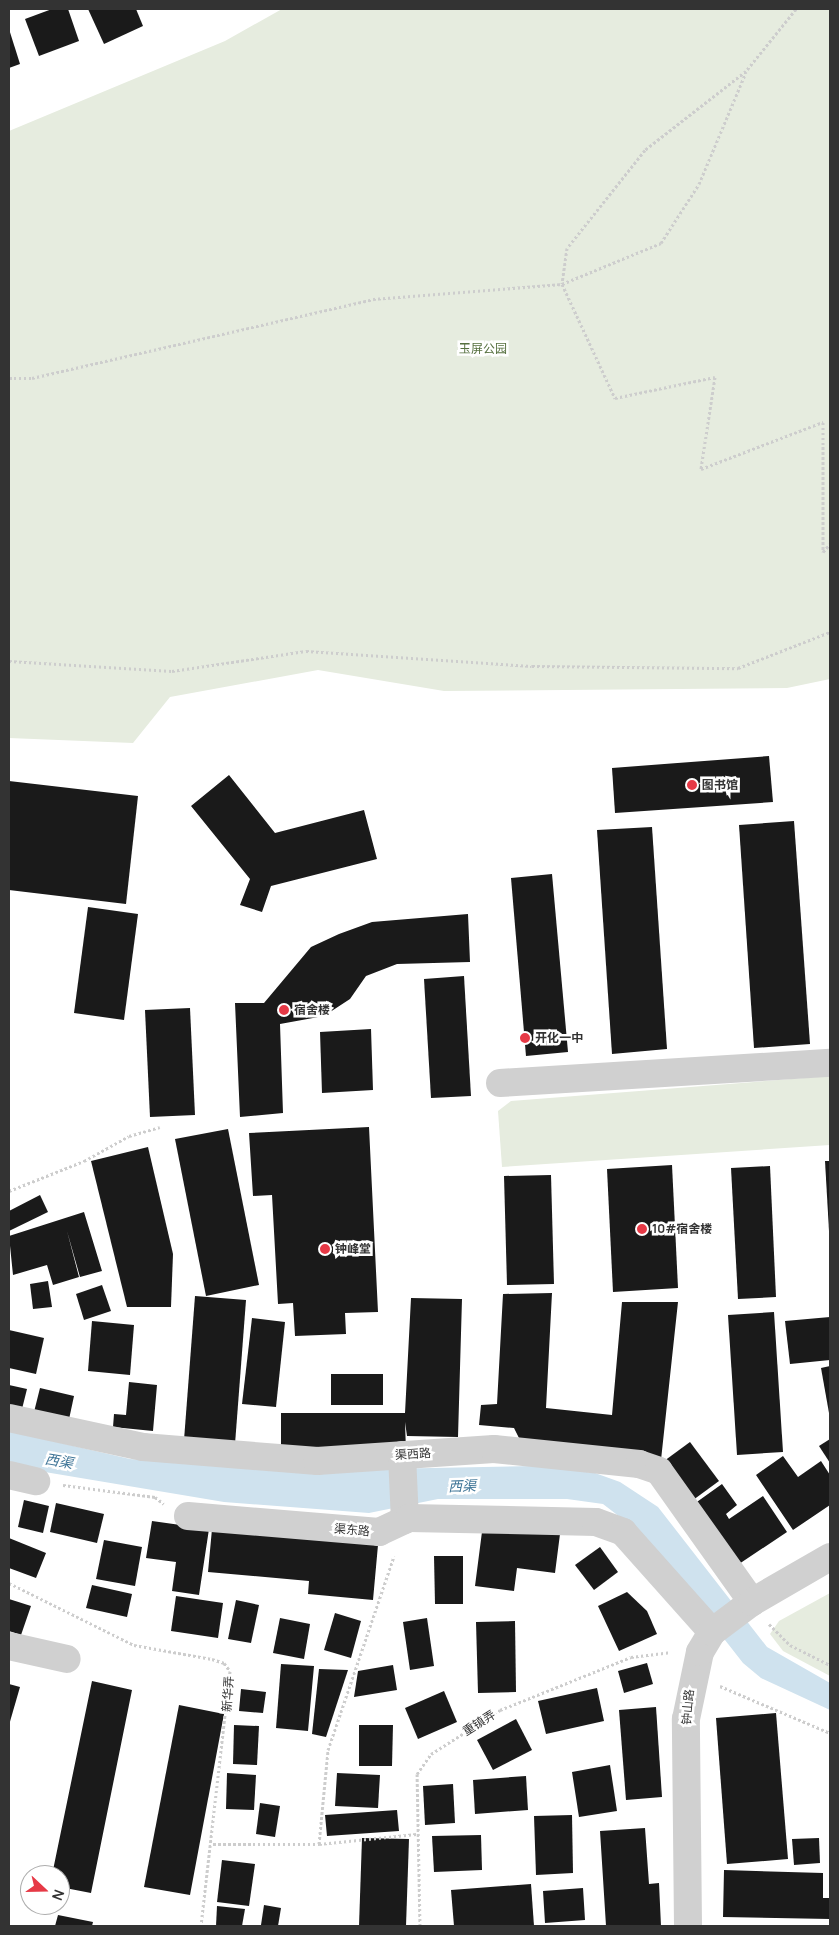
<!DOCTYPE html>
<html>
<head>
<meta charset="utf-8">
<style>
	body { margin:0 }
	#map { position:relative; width:839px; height:1935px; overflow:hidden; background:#fff; font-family:Manrope,"Noto Sans SC",sans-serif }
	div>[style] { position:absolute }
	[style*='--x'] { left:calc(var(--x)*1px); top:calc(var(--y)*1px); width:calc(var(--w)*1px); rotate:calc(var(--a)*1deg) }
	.green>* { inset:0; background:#e6ecdf }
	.water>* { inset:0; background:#cfe2ee }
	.building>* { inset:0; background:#1a1a1a }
	.path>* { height:3px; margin-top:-1.5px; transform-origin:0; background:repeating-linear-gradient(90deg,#cdcdcd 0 2.5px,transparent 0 5px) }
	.minor>* { height:28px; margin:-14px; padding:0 14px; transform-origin:14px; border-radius:14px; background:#d0d0d0 }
	.dots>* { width:14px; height:14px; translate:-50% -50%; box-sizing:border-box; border:2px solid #fff; border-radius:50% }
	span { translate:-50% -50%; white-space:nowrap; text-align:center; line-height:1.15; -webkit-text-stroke:5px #fff; paint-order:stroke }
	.park-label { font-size:12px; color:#56703f }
	.poi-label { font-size:12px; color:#333; font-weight:700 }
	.left { translate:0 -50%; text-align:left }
	.street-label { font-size:12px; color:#333 }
	.water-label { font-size:14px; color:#3f7597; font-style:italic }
	.frame { position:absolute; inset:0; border:10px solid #333; pointer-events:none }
	.north { position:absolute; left:20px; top:1865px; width:50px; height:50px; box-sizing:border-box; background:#fff; border:1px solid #adadad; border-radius:50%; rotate:111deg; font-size:14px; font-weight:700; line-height:20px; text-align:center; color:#333 }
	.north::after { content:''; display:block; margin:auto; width:18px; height:22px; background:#e63946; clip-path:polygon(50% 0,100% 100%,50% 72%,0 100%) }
</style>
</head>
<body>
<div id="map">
	<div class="green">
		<i style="clip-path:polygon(282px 9px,830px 9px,830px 679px,787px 688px,444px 691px,318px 670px,170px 697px,133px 743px,9px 738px,9px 131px,225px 41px)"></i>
		<i style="clip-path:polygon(830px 1076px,830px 1145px,502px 1167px,498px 1111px,511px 1101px)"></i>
		<i style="clip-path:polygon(830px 1593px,830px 1676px,783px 1651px,770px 1634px,779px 1621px)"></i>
	</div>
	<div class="water">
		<i style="clip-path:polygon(9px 1431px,130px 1459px,276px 1471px,534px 1466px,595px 1473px,620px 1482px,658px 1507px,767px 1647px,830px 1683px,830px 1710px,761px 1678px,743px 1663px,642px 1534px,603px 1504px,567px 1499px,438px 1499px,369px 1513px,224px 1502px,9px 1466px)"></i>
	</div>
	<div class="building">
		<i style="clip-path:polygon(52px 9px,68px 9px,79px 41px,39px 56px,25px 19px)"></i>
		<i style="clip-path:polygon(88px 9px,136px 9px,143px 26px,104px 44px)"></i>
		<i style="clip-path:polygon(9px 29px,20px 64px,9px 68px)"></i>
		<i style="clip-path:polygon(769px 756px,773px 802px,615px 813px,612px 768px)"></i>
		<i style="clip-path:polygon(229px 775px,275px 833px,364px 810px,377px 859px,271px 886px,262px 912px,240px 905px,250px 879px,191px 806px)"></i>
		<i style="clip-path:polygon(9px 781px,138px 796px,126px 904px,9px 890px)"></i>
		<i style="clip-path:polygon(794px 821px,810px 1044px,754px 1048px,739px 825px)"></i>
		<i style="clip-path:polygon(652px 827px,667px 1049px,612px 1054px,597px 830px)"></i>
		<i style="clip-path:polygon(552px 874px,568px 1052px,526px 1056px,511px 878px)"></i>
		<i style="clip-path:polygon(88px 907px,138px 914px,124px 1020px,74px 1013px)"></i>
		<i style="clip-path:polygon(468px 914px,470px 962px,397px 964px,366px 976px,350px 999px,324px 1016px,280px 1024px,283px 1113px,240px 1117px,235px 1003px,264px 1003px,311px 947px,339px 934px,372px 922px)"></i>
		<i style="clip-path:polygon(464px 976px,471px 1096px,431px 1098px,424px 979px)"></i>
		<i style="clip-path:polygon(190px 1008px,195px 1115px,150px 1117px,145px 1010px)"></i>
		<i style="clip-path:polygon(371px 1029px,373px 1090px,322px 1093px,320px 1032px)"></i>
		<i style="clip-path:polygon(369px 1127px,378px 1312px,345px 1313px,346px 1334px,295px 1336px,293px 1303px,278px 1304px,272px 1195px,253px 1196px,249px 1133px)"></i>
		<i style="clip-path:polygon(228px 1129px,259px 1285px,206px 1296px,175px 1139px)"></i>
		<i style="clip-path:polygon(148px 1147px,173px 1254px,171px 1307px,127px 1307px,91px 1161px)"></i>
		<i style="clip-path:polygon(825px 1161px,830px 1161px,830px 1231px,829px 1231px)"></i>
		<i style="clip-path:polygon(672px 1165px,678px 1288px,613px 1292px,607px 1169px)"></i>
		<i style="clip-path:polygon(770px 1166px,776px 1297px,738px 1299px,731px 1168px)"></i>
		<i style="clip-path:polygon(551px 1175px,554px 1284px,507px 1285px,504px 1176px)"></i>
		<i style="clip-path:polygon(40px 1195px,48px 1212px,9px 1231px,9px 1211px)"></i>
		<i style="clip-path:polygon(84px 1212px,102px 1271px,80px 1277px,67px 1231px,79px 1277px,53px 1285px,47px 1265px,13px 1275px,9px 1236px)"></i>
		<i style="clip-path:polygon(48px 1281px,52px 1307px,33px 1309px,30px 1284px)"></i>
		<i style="clip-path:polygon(102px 1285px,111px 1311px,84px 1320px,76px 1294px)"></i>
		<i style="clip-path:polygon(552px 1293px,546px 1408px,612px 1415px,622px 1302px,678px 1302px,661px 1460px,521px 1442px,514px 1428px,479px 1425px,481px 1405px,497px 1404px,503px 1294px)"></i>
		<i style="clip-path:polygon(195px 1296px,246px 1300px,235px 1444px,184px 1440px)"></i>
		<i style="clip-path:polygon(411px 1298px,462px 1299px,458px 1437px,407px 1436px,405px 1422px,406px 1451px,281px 1451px,281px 1413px,405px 1413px)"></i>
		<i style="clip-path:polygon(774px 1312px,783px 1452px,737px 1455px,728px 1315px)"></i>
		<i style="clip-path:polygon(830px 1317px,830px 1360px,790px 1364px,785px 1321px)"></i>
		<i style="clip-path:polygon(252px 1318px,285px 1322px,276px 1407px,242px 1404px)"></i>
		<i style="clip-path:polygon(92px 1321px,134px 1325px,130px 1375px,88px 1371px)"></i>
		<i style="clip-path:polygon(9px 1330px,44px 1338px,36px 1374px,9px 1368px)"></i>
		<i style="clip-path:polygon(830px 1366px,830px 1413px,829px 1413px,821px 1368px)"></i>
		<i style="clip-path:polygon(331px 1374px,383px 1374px,383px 1405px,331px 1405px)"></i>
		<i style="clip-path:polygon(129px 1382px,157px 1385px,153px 1431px,113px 1427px,114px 1414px,126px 1415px)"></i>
		<i style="clip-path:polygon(9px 1385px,27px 1389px,20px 1417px,9px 1415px)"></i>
		<i style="clip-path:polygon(40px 1388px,74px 1396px,68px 1424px,33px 1416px)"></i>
		<i style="clip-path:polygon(830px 1439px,830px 1463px,819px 1446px)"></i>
		<i style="clip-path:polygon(690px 1442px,719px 1481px,689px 1503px,660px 1464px)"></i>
		<i style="clip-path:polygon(783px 1456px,798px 1477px,821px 1461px,830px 1475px,830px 1505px,793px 1530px,756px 1475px)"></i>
		<i style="clip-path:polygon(722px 1484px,737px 1505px,726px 1514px,729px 1519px,763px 1496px,787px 1532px,736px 1566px,694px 1504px)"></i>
		<i style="clip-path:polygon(24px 1500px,49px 1506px,43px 1533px,18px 1527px)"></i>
		<i style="clip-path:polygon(56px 1503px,104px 1514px,97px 1543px,50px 1532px)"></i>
		<i style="clip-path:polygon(152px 1521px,209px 1529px,199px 1595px,172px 1591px,176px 1562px,146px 1558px)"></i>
		<i style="clip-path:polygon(483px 1524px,560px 1534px,555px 1573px,517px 1568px,514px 1591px,475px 1586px)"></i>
		<i style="clip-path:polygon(212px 1529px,378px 1545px,373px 1600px,308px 1594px,309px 1581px,208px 1572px)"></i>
		<i style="clip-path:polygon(9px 1538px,46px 1553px,36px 1578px,9px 1568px)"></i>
		<i style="clip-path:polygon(104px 1540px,142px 1547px,135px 1586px,96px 1579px)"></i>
		<i style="clip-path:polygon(600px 1547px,618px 1572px,594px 1590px,575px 1565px)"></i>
		<i style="clip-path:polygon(434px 1556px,463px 1556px,463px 1604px,435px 1604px)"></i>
		<i style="clip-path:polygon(92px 1585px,132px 1594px,127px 1617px,86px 1608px)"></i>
		<i style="clip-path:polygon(627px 1592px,647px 1611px,657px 1634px,619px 1651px,598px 1606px)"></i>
		<i style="clip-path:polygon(176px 1596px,223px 1603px,218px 1638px,171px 1631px)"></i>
		<i style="clip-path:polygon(9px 1599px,31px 1606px,21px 1635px,9px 1631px)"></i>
		<i style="clip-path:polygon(236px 1600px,259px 1605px,251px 1643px,228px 1639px)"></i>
		<i style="clip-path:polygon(335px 1613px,361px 1621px,351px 1658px,324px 1650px)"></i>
		<i style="clip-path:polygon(280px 1618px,310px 1624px,304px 1659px,273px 1653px)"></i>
		<i style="clip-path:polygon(427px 1618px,434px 1666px,410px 1670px,403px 1622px)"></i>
		<i style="clip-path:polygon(515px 1621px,516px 1692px,478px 1693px,476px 1622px)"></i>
		<i style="clip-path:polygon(647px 1663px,653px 1684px,624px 1693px,618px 1671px)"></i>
		<i style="clip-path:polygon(281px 1664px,314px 1666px,308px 1731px,276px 1728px)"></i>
		<i style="clip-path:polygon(393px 1665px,397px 1690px,354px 1697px,358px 1671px)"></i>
		<i style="clip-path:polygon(319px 1669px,348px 1670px,326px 1737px,312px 1734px)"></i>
		<i style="clip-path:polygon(92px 1681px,132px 1690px,91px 1893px,60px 1887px,60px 1875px,52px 1875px)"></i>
		<i style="clip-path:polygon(9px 1684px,20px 1687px,9px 1725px)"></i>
		<i style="clip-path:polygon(597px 1688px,604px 1721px,546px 1734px,538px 1701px)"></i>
		<i style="clip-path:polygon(241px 1689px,266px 1692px,263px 1713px,239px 1711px)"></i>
		<i style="clip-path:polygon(444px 1691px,457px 1722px,418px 1739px,405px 1708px)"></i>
		<i style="clip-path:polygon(179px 1705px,224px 1714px,190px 1895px,144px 1887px)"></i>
		<i style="clip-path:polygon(656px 1707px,662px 1797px,626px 1800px,619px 1710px)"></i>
		<i style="clip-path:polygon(776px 1713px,788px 1859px,727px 1864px,716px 1718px)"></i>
		<i style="clip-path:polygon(516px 1719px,532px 1750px,493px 1770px,477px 1740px)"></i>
		<i style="clip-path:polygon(234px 1725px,259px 1726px,257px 1765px,233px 1764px)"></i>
		<i style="clip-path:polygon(359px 1725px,393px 1725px,392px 1766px,359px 1766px)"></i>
		<i style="clip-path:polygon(610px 1765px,617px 1811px,579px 1817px,572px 1772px)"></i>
		<i style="clip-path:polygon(227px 1773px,256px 1775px,254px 1810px,226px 1809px)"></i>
		<i style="clip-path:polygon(337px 1773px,380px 1775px,378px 1808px,335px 1806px)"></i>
		<i style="clip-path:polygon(526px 1776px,528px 1810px,475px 1814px,473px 1780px)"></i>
		<i style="clip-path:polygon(453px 1784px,455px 1823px,425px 1825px,423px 1786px)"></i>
		<i style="clip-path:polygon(260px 1803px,280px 1806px,275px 1837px,256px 1834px)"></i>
		<i style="clip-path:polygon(397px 1810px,399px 1831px,327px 1836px,325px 1815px)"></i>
		<i style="clip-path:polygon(572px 1815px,573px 1873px,536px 1875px,534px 1816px)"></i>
		<i style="clip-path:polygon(645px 1828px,649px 1884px,659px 1883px,661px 1926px,606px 1926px,600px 1831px)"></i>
		<i style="clip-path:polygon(481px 1835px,482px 1870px,434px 1872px,432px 1836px)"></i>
		<i style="clip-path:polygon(362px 1838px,409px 1839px,406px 1926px,359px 1926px)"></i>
		<i style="clip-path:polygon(819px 1838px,820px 1863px,794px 1865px,792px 1839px)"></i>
		<i style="clip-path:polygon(222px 1860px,255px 1864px,249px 1906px,217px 1902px)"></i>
		<i style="clip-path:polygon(724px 1870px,823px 1873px,823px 1898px,830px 1898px,830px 1919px,723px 1917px)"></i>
		<i style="clip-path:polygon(531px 1884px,534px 1926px,454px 1926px,451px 1890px)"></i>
		<i style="clip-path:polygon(583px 1888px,585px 1920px,545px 1923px,543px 1891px)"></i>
		<i style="clip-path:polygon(264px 1905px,281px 1908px,278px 1926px,261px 1925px)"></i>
		<i style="clip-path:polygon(217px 1906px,245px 1909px,242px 1926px,216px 1926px)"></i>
		<i style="clip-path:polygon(58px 1915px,93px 1922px,92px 1926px,55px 1926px)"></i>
	</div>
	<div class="path">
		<i style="--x:796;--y:9;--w:80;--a:128.9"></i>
		<i style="--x:746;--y:71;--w:128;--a:142"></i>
		<i style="--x:645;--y:150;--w:125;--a:128.5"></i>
		<i style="--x:567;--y:248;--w:36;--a:98"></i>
		<i style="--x:562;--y:284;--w:126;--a:65.1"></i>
		<i style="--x:615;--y:398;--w:102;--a:-11.9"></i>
		<i style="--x:715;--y:377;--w:93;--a:98.7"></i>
		<i style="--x:701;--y:469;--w:131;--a:-21.1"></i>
		<i style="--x:823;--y:422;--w:130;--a:90"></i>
		<i style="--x:823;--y:552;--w:11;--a:-49"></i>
		<i style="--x:9;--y:378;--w:23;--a:0"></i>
		<i style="--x:32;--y:378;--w:350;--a:-13"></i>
		<i style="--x:373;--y:299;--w:190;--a:-4.5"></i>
		<i style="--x:562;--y:284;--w:107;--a:-22.5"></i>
		<i style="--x:661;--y:243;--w:70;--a:-57.2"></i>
		<i style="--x:699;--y:184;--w:121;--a:-67.2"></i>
		<i style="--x:9;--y:661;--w:163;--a:3.5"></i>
		<i style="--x:172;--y:671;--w:135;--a:-8.5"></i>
		<i style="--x:306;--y:651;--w:226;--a:3.8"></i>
		<i style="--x:532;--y:666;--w:206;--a:0.6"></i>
		<i style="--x:738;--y:668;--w:99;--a:-21.4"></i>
		<i style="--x:9;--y:1191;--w:81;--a:-21.8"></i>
		<i style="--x:84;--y:1161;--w:51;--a:-29.1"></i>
		<i style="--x:129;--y:1136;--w:32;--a:-16"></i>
		<i style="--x:63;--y:1485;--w:93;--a:7.4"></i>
		<i style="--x:155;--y:1497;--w:11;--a:38"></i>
		<i style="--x:9;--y:1583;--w:140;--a:26.4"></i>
		<i style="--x:134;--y:1645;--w:79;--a:10.2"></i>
		<i style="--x:212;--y:1659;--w:13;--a:18"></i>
		<i style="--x:224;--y:1663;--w:10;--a:53"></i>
		<i style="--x:230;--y:1671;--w:257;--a:96.5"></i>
		<i style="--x:769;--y:1624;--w:30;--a:45"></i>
		<i style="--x:790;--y:1645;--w:45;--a:26.6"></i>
		<i style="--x:720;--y:1686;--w:120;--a:23.1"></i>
		<i style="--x:213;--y:1844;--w:106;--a:0"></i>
		<i style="--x:319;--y:1844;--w:98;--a:-5.9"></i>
		<i style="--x:319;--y:1844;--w:94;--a:-84.5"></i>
		<i style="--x:328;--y:1750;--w:205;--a:-71.2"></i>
		<i style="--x:420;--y:1926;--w:152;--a:-91.1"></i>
		<i style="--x:417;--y:1774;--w:24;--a:-55"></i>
		<i style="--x:431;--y:1754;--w:82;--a:-32.5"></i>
		<i style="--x:500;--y:1710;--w:141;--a:-22"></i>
		<i style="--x:631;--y:1657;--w:39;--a:-7"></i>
	</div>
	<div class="minor">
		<i style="--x:500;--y:1083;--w:331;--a:-3.5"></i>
		<i style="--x:9;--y:1418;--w:137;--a:12.2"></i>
		<i style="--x:143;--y:1447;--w:175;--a:4.6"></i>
		<i style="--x:317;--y:1461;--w:177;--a:-3.9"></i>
		<i style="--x:494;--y:1449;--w:146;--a:5.9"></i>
		<i style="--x:639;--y:1464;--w:21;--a:19"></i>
		<i style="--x:659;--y:1471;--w:161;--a:54.6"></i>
		<i style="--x:402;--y:1455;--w:65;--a:87.4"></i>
		<i style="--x:9;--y:1475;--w:28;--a:13"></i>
		<i style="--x:188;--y:1516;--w:192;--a:4.8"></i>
		<i style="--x:379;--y:1532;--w:33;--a:-25"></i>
		<i style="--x:409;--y:1518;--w:187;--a:1.2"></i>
		<i style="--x:596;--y:1522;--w:29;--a:20"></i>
		<i style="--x:623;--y:1532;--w:134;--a:48.3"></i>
		<i style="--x:9;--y:1646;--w:59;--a:12.6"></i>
		<i style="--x:688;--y:1926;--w:207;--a:-90.6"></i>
		<i style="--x:686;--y:1719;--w:68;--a:-78.2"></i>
		<i style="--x:700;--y:1652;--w:23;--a:-59"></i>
		<i style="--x:712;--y:1632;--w:50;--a:-36.9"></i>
		<i style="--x:752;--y:1602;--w:90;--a:-30"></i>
	</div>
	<div class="dots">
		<i style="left:692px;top:785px;background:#e63946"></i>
		<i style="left:284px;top:1010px;background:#e63946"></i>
		<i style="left:525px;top:1038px;background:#e63946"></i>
		<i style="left:642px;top:1229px;background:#e63946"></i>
		<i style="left:325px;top:1249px;background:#e63946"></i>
	</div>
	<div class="park-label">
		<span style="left:483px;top:349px">玉屏公园</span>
	</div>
	<div class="poi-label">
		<span class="left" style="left:702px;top:785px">图书馆</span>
		<span class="left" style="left:294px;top:1010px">宿舍楼</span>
		<span class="left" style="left:535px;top:1038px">开化一中</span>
		<span class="left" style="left:652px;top:1229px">10#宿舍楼</span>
		<span class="left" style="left:335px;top:1249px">钟峰堂</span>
	</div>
	<div class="street-label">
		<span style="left:413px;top:1454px;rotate:-4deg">渠西路</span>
		<span style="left:352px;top:1530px;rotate:5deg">渠东路</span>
		<span style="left:228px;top:1694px;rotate:-86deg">新华弄</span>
		<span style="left:688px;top:1707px;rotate:-85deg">钟山路</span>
		<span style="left:479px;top:1723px;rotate:-32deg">重镇弄</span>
	</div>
	<div class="water-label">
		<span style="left:59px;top:1461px;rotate:10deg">西渠</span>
		<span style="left:462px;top:1486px;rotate:-2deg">西渠</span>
	</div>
	<div class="frame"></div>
	<div class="north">N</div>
</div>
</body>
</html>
